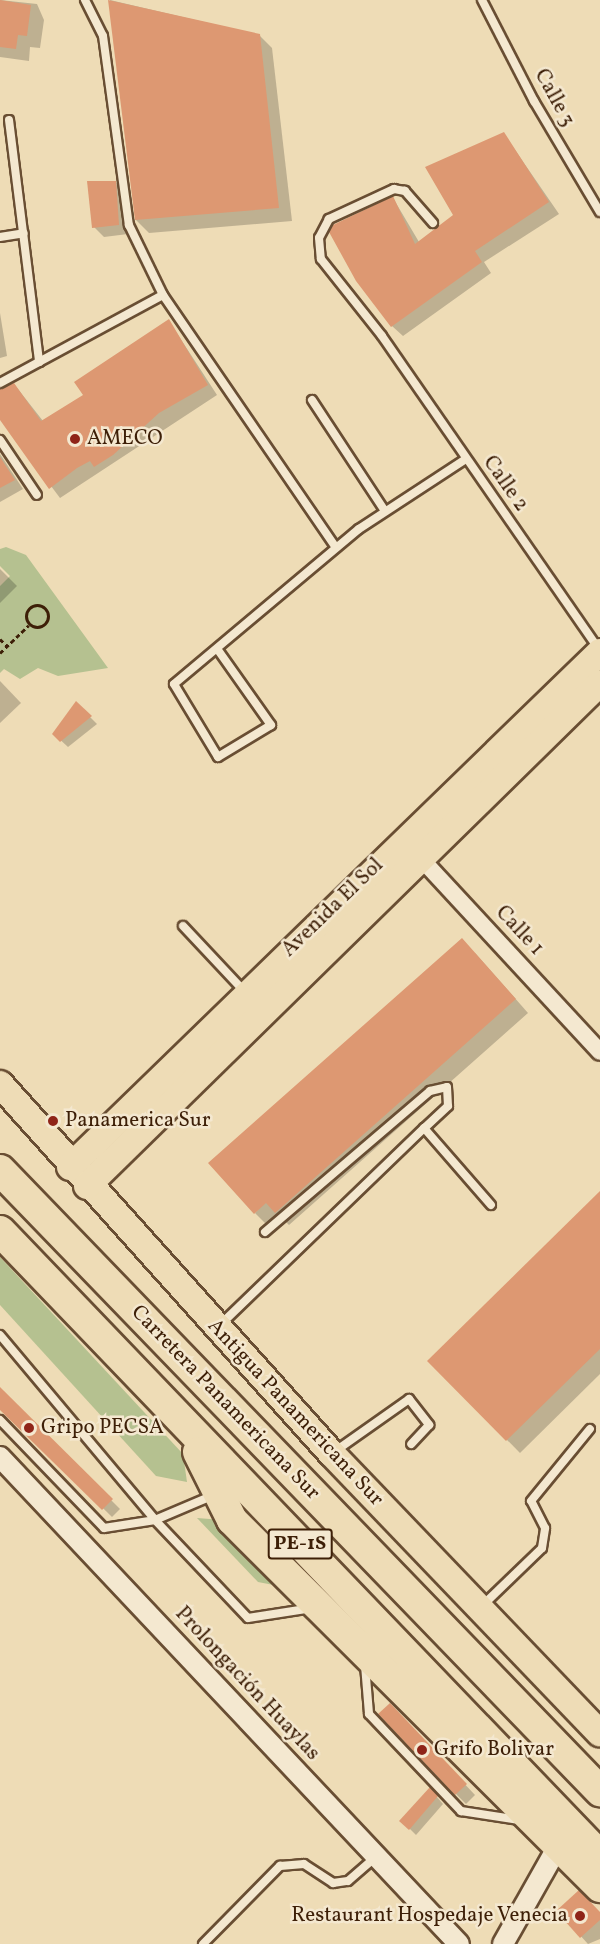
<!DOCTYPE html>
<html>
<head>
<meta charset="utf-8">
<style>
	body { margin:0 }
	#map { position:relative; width:600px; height:1944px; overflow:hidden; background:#eedcb6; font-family:Vollkorn,serif }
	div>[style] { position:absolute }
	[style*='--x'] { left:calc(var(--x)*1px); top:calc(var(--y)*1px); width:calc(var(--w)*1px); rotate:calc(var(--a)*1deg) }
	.green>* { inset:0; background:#b5c190 }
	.shadow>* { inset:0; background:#0003 }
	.building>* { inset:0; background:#dd9872 }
	.path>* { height:3px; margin-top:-1.5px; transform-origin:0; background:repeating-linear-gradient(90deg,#3d1f07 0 4.5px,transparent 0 7.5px) }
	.path>.ring { margin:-1.5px; padding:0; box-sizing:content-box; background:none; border:3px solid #3d1f07; border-radius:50% }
	.roads { filter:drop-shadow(2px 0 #694e33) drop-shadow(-2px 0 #694e33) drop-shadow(0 2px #694e33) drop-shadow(0 -2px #694e33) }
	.service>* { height:8px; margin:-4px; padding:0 4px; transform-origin:4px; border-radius:4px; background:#f4e8d0 }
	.minor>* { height:16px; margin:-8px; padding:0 8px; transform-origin:8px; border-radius:8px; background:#f4e8d0 }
	.tertiary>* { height:20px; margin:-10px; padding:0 10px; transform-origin:10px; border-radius:10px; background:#f4e8d0 }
	.primary>* { height:26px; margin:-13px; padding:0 13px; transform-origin:13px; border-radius:13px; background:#eedcb6 }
	.motorway>* { height:30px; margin:-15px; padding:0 15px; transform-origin:15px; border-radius:15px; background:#eedcb6 }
	.dots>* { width:16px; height:16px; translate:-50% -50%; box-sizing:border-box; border:3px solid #f4e8d0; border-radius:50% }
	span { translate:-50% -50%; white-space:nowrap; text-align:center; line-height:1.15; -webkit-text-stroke:5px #f4e8d0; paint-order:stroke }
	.shield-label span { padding:2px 4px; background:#f4e8d0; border:2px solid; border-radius:4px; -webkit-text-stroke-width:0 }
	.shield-label { font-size:20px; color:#3d1f07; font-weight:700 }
	.street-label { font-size:21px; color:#3d1f07 }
	.poi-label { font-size:21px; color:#3d1f07 }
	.left { translate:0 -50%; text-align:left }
	.right { translate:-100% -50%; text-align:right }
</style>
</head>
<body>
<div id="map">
	<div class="green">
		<i style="clip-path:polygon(6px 547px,26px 555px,108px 668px,58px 676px,38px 668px,20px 679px,4px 669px,0 673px,0 586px,10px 576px,0 566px,0 549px)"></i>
		<i style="clip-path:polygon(0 1257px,183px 1454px,187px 1482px,156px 1476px,0 1305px)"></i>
		<i style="clip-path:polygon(197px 1518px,223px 1520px,294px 1589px,258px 1582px)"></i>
	</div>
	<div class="shadow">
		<i style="clip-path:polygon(0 0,37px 4px,44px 20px,40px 48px,30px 47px,29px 61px,0 57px)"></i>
		<i style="clip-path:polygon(110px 0,259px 35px,272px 48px,292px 221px,149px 233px,136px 220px)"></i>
		<i style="clip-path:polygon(504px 134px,559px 214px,484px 262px,491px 273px,403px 336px,392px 326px,393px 198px,419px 242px,455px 216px)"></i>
		<i style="clip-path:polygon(116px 182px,126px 192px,128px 234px,104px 237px,94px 227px)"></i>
		<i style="clip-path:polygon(0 313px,7px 356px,0 358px)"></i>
		<i style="clip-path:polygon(169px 321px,217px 395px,60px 498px,0 418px,0 392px,14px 384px,43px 421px,85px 395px)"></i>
		<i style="clip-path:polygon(0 454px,23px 489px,0 502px)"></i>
		<i style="clip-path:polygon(0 569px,17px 586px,0 603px)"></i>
		<i style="clip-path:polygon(0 681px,21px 703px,0 723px)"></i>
		<i style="clip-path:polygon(76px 703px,97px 724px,68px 747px,54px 734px)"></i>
		<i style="clip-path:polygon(475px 953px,528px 1013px,289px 1225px,280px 1216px,268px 1226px,255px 1213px)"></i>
		<i style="clip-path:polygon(600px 1193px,600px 1374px,520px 1453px,429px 1361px)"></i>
		<i style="clip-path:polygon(0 1389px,120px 1509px,112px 1517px,0 1407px)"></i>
		<i style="clip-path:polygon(400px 1715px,475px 1795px,466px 1804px,456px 1794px)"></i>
		<i style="clip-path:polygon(430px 1789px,443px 1804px,416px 1835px,406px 1825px)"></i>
		<i style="clip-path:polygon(558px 1911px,600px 1914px,600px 1939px,588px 1944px)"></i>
	</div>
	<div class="building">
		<i style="clip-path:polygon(0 0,31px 5px,27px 36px,18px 35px,16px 49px,0 47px)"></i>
		<i style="clip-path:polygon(108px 0,260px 34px,279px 208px,135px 220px)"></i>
		<i style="clip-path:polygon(504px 132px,549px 202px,475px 251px,482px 262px,391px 327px,356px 281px,329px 232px,333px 225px,393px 196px,415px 244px,453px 215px,425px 167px)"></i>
		<i style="clip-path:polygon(87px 181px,116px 181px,119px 225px,92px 228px)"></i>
		<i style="clip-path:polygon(169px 319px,208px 385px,159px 413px,113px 455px,94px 467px,90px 461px,77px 468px,49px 489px,0 420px,0 389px,14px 383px,41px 421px,83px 395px,74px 382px)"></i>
		<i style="clip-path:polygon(0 457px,15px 480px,0 488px)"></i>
		<i style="clip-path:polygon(76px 701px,92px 716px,60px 742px,52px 734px)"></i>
		<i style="clip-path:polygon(462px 938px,516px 999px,275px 1213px,266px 1203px,254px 1214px,208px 1163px)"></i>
		<i style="clip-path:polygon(600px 1191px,600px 1349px,506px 1441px,427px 1361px)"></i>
		<i style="clip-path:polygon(0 1387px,113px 1499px,102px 1510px,0 1410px)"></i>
		<i style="clip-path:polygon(390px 1703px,467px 1784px,455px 1795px,378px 1714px)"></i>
		<i style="clip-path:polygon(430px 1787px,438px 1796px,409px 1830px,399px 1821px)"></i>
		<i style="clip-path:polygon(579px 1890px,600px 1912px,600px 1920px,580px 1938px,556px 1911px)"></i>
	</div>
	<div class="path">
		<i class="ring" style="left:26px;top:605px;width:19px;height:19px"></i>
		<i style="--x:0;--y:639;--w:10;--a:45"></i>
		<i style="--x:0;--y:653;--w:40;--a:-44"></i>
	</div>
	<div class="roads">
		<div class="service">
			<i style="--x:85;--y:0;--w:40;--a:63.4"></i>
			<i style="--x:103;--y:36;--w:191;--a:82.2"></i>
			<i style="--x:129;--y:225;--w:78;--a:64.1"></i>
			<i style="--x:482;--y:0;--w:114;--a:62.8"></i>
			<i style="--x:534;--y:101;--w:129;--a:59.3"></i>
			<i style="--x:9;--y:120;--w:244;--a:82.9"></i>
			<i style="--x:433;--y:223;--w:43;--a:-131.2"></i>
			<i style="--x:405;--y:191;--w:11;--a:-170"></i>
			<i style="--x:394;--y:189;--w:72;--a:155.2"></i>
			<i style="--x:329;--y:219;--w:21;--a:118"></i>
			<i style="--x:319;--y:238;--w:21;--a:85"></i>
			<i style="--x:321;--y:259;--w:98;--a:51.6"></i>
			<i style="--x:382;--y:336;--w:383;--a:55.3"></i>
			<i style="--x:0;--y:237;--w:24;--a:-9"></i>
			<i style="--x:0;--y:383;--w:185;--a:-28.4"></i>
			<i style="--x:163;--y:295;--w:306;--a:55.6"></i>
			<i style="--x:312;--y:400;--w:133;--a:56.7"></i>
			<i style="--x:0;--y:440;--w:66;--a:56.1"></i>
			<i style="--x:218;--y:650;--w:92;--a:54.8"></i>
			<i style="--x:271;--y:725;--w:62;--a:148.9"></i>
			<i style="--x:218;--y:757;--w:85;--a:-121.1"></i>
			<i style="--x:174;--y:684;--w:241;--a:-40"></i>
			<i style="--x:359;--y:529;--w:128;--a:-33.2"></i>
			<i style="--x:183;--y:926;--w:92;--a:46.8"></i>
			<i style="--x:265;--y:1232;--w:217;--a:-40.5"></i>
			<i style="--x:430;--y:1091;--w:17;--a:-13"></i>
			<i style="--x:447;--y:1087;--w:19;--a:87"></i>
			<i style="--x:448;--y:1106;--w:33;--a:137"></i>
			<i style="--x:219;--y:1326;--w:285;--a:-44"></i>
			<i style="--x:424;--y:1128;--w:102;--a:49"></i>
			<i style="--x:0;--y:1335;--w:241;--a:50"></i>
			<i style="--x:155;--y:1520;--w:64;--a:-23"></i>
			<i style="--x:0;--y:1420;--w:150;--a:46.1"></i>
			<i style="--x:104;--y:1528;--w:52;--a:-8.9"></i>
			<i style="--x:155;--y:1520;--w:135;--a:46.5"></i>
			<i style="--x:248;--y:1618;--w:65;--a:-8.9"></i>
			<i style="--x:334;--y:1452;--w:92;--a:-35.2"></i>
			<i style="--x:409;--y:1399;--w:33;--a:52"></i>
			<i style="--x:429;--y:1425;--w:26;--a:133"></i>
			<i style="--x:482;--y:1606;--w:83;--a:-44"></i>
			<i style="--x:542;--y:1548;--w:20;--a:-81"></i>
			<i style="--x:545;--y:1528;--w:30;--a:-117"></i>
			<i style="--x:531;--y:1501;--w:93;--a:-50.7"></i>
			<i style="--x:365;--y:1665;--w:49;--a:85.3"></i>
			<i style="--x:369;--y:1714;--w:134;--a:46.5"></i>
			<i style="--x:461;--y:1811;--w:59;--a:8.8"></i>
			<i style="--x:203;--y:1944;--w:110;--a:-45.4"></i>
			<i style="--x:280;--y:1866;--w:24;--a:-5"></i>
			<i style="--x:304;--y:1864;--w:35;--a:33"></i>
			<i style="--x:333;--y:1883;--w:15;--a:-8"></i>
			<i style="--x:348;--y:1881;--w:37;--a:-41"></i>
		</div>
		<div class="minor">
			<i style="--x:415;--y:852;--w:272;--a:47.2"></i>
		</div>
		<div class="tertiary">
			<i style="--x:0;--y:1457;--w:669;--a:46.7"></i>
			<i style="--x:503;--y:1944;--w:110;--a:-60.6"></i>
		</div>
		<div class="primary">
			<i style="--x:0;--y:1084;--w:497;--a:48.1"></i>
			<i style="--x:332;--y:1454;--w:387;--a:46.2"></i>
			<i style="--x:70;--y:1167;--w:739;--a:-44.18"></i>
			<i style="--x:87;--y:1186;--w:718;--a:-44.44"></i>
		</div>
		<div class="motorway">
			<i style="--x:0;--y:1170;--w:864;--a:45.99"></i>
			<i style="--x:0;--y:1231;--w:866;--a:46.17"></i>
			<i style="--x:198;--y:1452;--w:76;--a:63.4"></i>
			<i style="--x:232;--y:1520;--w:520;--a:44.92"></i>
		</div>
	</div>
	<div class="dots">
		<i style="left:75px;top:439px;background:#8f2418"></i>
		<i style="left:53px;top:1121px;background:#8f2418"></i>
		<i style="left:29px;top:1428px;background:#8f2418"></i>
		<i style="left:422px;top:1750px;background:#8f2418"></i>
		<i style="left:580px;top:1916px;background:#8f2418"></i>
	</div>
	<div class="shield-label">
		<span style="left:300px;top:1544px">PE-1S</span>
	</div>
	<div class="street-label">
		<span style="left:554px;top:98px;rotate:61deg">Calle 3</span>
		<span style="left:505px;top:484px;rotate:55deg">Calle 2</span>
		<span style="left:333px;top:908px;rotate:-44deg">Avenida El Sol</span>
		<span style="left:519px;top:931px;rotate:47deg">Calle 1</span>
		<span style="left:225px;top:1403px;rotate:46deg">Carretera Panamericana Sur</span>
		<span style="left:295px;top:1413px;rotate:47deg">Antigua Panamericana Sur</span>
		<span style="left:247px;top:1684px;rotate:47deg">Prolongación Huaylas</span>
	</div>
	<div class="poi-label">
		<span class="left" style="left:87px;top:439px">AMECO</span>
		<span class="left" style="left:65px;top:1121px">Panamerica Sur</span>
		<span class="left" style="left:41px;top:1428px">Gripo PECSA</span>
		<span class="left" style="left:434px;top:1750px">Grifo Bolivar</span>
		<span class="right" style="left:568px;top:1916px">Restaurant Hospedaje Venecia</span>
	</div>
</div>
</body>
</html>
